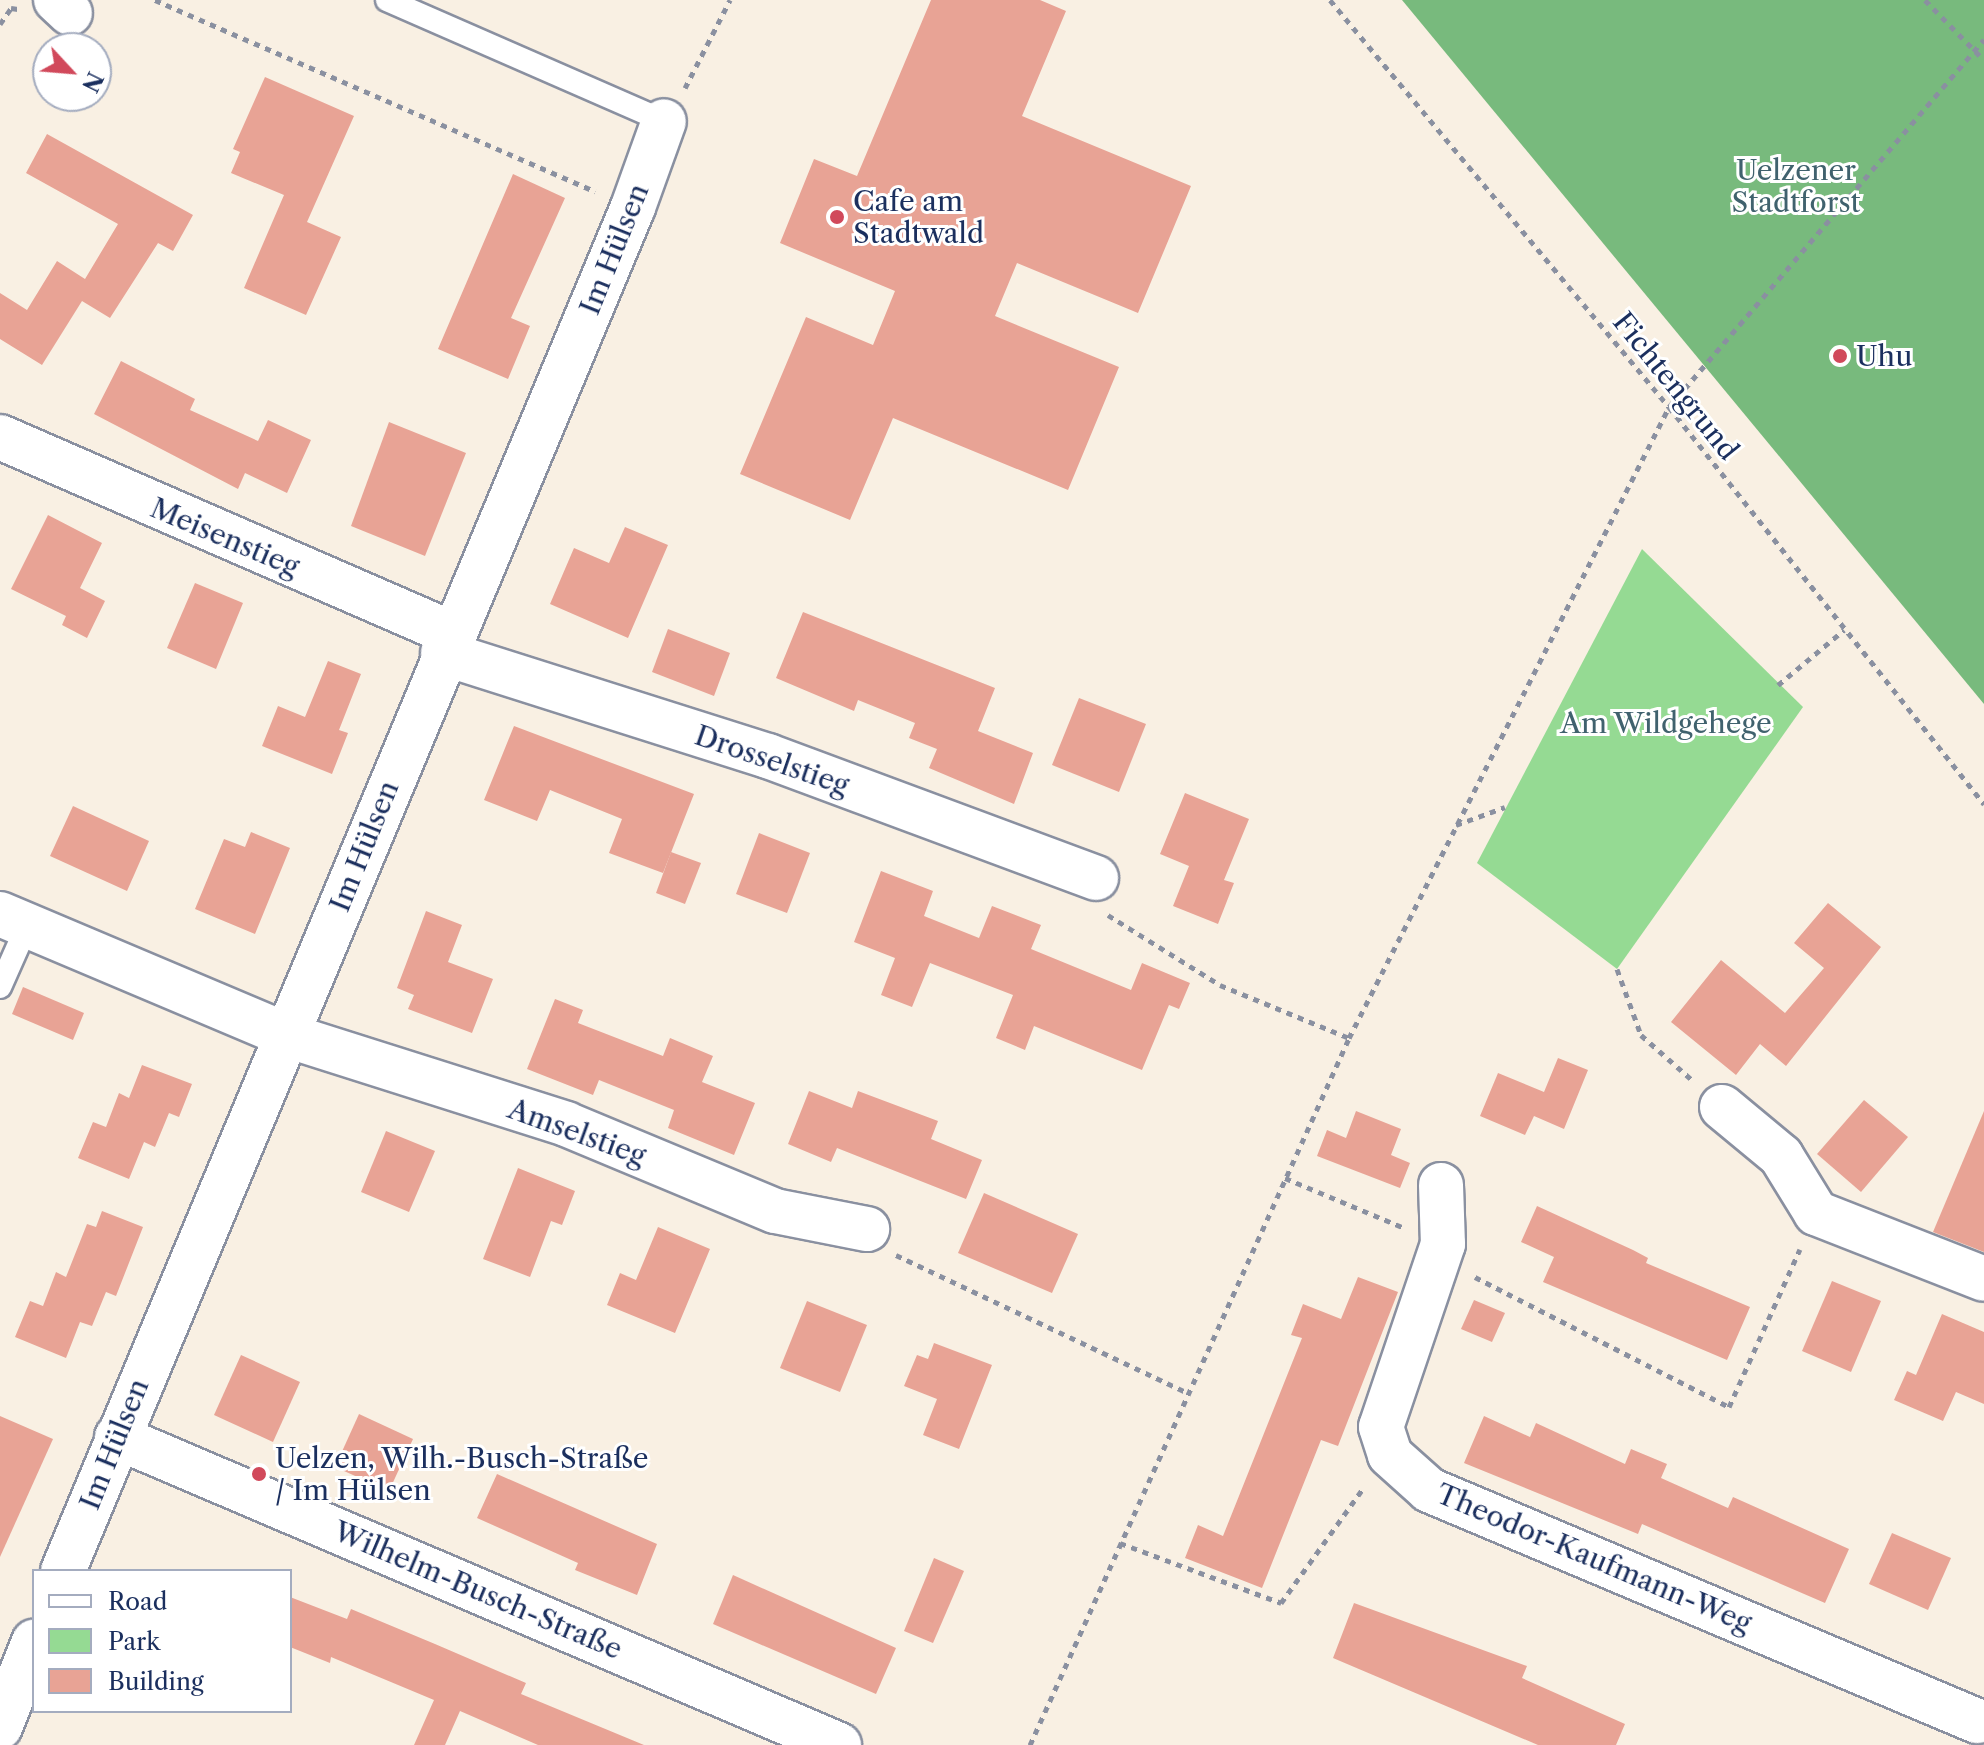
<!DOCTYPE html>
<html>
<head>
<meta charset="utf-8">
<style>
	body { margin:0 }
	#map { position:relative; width:1984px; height:1745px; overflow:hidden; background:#f9f0e3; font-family:"Libre Caslon Text",serif }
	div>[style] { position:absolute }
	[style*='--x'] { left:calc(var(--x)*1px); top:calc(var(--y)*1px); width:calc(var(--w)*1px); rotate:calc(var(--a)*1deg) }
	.green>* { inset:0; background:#95da93 }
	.forest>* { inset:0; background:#78ba7d }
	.building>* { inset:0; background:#e8a395 }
	.path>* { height:5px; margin-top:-2.5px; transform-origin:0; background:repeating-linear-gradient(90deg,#8a90a0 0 6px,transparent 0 12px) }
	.roads { filter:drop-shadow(2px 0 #8a90a0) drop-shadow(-2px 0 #8a90a0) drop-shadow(0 2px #8a90a0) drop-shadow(0 -2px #8a90a0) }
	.service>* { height:22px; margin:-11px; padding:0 11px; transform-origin:11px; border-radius:11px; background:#fff }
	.minor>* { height:44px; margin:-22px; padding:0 22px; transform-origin:22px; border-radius:22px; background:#fff }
	.dots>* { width:22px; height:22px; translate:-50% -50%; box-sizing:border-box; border:4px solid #fff; border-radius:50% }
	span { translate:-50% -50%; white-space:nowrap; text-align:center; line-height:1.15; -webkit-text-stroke:6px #fff; paint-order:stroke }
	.park-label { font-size:28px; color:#40626e }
	.poi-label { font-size:28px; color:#1b2f5e }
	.left { translate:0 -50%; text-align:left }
	.street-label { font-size:28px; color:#1b2f5e }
	.legend { position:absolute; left:32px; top:1569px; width:260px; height:144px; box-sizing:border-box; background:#fff; border:2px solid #a4acbf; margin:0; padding:10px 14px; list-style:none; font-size:24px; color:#1b2f5e }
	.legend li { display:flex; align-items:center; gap:16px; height:40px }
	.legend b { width:40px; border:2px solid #a4acbf }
	.north { position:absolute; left:32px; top:32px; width:80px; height:80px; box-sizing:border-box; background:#fff; border:2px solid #a4acbf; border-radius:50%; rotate:116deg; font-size:22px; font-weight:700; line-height:32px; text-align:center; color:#1b2f5e }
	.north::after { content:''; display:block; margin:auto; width:28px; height:36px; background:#d1495b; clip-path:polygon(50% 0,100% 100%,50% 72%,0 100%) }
</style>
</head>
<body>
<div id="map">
	<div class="green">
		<i style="clip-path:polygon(1642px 549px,1803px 707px,1617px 969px,1477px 863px)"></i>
	</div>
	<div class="forest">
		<i style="clip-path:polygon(1402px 0,1984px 0,1984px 704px)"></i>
	</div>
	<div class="building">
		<i style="clip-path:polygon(931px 0,1040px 0,1066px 11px,1022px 116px,1191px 186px,1138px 313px,1017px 263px,995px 316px,1119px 367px,1068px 490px,893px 418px,850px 520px,740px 474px,806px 317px,873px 345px,895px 291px,780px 243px,814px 159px,857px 176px)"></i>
		<i style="clip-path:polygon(265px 77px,354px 116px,307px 222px,341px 237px,306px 315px,244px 288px,284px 195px,231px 173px,240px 152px,233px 149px)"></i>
		<i style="clip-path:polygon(47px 134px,193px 215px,173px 251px,158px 243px,110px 318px,82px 301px,42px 365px,0 339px,0 293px,27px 310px,57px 261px,85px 279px,118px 224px,26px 173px)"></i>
		<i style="clip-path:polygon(513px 174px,565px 198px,511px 318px,530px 326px,508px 379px,438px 349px)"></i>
		<i style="clip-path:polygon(121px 361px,195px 399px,190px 410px,258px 441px,268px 420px,311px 440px,287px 493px,245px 473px,238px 489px,94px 414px)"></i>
		<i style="clip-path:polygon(389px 422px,466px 453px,425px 556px,351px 526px)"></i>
		<i style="clip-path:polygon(48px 515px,102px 543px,80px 588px,105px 601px,87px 638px,62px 625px,66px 616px,11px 589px)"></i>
		<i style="clip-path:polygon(625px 527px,668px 545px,628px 638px,550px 604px,574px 548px,609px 563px)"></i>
		<i style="clip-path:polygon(195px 583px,243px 603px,216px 669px,167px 648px)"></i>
		<i style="clip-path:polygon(803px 612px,995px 688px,978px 731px,1033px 753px,1014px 804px,929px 768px,937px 749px,909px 738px,915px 723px,858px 700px,854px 711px,776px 678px)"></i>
		<i style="clip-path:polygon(668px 629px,730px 653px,714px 696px,652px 672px)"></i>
		<i style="clip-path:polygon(328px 661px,361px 674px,339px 730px,348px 733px,332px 774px,262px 746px,278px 706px,305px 717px)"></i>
		<i style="clip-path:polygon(1079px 698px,1146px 724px,1119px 792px,1052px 765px)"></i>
		<i style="clip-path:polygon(514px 726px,694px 794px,663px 873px,609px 853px,622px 819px,550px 790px,537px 821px,484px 800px)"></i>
		<i style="clip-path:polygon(1185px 793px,1249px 819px,1224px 880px,1234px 883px,1218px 924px,1173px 906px,1189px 866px,1160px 854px)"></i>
		<i style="clip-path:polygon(73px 806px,149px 841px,127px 891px,50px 856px)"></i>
		<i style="clip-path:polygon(251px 832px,290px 848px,255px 934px,195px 909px,224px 839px,245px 847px)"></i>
		<i style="clip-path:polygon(759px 833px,810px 853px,787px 913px,736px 894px)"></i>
		<i style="clip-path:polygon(671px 852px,701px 863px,685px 904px,656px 893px)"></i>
		<i style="clip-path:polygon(881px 871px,933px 891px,924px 916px,979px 938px,992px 906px,1041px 925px,1031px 949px,1131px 990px,1142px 963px,1190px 983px,1179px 1009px,1169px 1005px,1142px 1070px,1034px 1026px,1025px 1050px,996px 1038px,1013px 995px,930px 963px,912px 1007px,881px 995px,895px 958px,854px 942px)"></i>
		<i style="clip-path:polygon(1828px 903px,1881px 947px,1786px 1066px,1760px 1044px,1736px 1075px,1671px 1022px,1721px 960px,1785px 1013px,1824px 968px,1794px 943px)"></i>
		<i style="clip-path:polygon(426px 911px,462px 925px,448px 962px,493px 979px,472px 1033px,408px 1009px,414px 995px,397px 988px)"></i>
		<i style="clip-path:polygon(23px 987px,84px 1013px,73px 1040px,12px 1014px)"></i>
		<i style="clip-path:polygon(555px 999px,583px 1010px,578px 1023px,663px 1056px,670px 1038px,713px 1056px,702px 1082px,755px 1103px,734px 1155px,668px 1128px,674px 1110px,599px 1080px,593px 1095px,527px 1069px)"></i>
		<i style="clip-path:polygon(1558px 1058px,1588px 1070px,1564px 1129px,1534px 1116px,1525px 1135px,1480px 1116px,1498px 1073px,1544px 1092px)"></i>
		<i style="clip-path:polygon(142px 1065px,192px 1084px,179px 1117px,169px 1113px,155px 1147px,144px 1142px,129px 1179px,78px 1158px,93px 1122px,106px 1127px,119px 1093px,129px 1098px)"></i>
		<i style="clip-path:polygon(809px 1091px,852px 1108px,858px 1091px,938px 1121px,931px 1139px,982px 1160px,966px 1199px,837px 1148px,831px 1162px,788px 1144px)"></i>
		<i style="clip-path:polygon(1864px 1100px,1908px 1137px,1861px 1192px,1817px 1154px)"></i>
		<i style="clip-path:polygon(1356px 1111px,1401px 1129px,1391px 1155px,1410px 1163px,1400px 1188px,1317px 1156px,1327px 1130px,1346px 1138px)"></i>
		<i style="clip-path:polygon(1984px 1111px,1984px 1252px,1933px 1232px)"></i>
		<i style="clip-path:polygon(386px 1131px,435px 1151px,409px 1212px,361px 1192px)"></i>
		<i style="clip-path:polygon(518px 1168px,575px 1191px,562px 1225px,551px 1221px,530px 1277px,483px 1259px)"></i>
		<i style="clip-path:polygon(984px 1193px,1078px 1234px,1052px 1293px,958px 1253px)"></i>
		<i style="clip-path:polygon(1537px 1206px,1633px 1250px,1648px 1258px,1646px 1263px,1750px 1307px,1727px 1360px,1543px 1282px,1554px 1257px,1521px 1242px)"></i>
		<i style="clip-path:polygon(102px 1211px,143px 1227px,116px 1296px,106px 1292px,92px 1326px,80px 1322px,66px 1358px,15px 1337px,30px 1301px,43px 1306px,56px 1272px,66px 1277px,87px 1224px,96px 1227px)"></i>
		<i style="clip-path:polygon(658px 1227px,710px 1249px,675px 1333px,607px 1305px,620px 1273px,636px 1280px)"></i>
		<i style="clip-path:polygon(1358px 1277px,1398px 1292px,1338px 1446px,1321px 1440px,1262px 1588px,1185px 1558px,1198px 1525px,1223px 1536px,1302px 1338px,1291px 1335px,1303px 1304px,1341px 1319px)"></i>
		<i style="clip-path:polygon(1832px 1281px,1881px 1301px,1851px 1372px,1802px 1351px)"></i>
		<i style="clip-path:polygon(1474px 1300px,1505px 1313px,1492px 1342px,1461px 1329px)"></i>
		<i style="clip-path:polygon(807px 1301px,867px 1325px,840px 1392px,780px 1368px)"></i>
		<i style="clip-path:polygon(1942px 1314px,1984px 1332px,1984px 1404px,1956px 1392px,1943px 1421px,1894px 1400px,1907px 1371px,1916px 1375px)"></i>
		<i style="clip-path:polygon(934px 1343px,992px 1365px,959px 1449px,923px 1435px,937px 1399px,904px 1386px,917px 1355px,928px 1359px)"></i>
		<i style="clip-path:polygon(241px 1355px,300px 1382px,273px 1442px,214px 1415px)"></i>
		<i style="clip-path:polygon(359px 1414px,413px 1439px,389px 1491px,335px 1467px)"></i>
		<i style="clip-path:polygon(0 1416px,53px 1439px,0 1557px)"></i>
		<i style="clip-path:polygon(1484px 1416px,1530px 1437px,1536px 1423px,1625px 1464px,1631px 1449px,1667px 1464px,1661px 1478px,1728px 1508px,1733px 1497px,1849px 1549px,1825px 1603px,1642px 1524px,1638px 1534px,1464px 1463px)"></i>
		<i style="clip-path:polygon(497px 1474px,657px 1544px,637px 1595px,575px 1570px,578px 1563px,477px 1518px)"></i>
		<i style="clip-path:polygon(1892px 1533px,1951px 1558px,1928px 1610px,1869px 1584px)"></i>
		<i style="clip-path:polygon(934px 1558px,964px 1571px,933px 1643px,904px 1631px)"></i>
		<i style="clip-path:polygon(733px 1575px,896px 1648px,876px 1694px,713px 1624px)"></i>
		<i style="clip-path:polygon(290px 1597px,347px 1619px,351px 1609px,435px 1644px,526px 1683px,521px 1694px,644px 1745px,538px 1745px,460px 1711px,445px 1745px,414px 1745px,434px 1700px,331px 1657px,330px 1663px,290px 1647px)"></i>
		<i style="clip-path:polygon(1354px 1603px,1527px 1666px,1522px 1678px,1625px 1724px,1616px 1745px,1538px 1745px,1333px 1658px)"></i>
	</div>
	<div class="path">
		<i style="--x:155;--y:0;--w:480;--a:23.5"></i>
		<i style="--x:1330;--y:0;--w:530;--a:50.21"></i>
		<i style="--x:1669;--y:407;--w:507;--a:51.57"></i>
		<i style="--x:1925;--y:0;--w:84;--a:45.5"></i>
		<i style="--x:0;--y:24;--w:19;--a:-55"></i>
		<i style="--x:11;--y:8;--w:7;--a:8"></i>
		<i style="--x:685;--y:88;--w:99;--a:-62.9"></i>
		<i style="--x:1778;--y:685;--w:86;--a:-39.8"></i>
		<i style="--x:1456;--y:825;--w:52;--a:-20.2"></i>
		<i style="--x:1108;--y:915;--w:132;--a:32"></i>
		<i style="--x:1220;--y:985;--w:139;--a:22.3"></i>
		<i style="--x:1617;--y:969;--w:70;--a:70"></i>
		<i style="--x:1641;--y:1035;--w:68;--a:41.4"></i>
		<i style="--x:1285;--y:1178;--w:127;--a:22.7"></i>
		<i style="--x:896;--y:1255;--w:323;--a:25.3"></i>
		<i style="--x:1475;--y:1277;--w:285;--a:27.1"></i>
		<i style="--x:1729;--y:1407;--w:173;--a:-65.8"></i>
		<i style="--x:1120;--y:1543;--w:172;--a:20.4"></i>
		<i style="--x:1281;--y:1603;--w:143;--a:-54.4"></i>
		<i style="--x:1030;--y:1745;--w:776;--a:-65.71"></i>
		<i style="--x:1349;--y:1038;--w:708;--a:-63.11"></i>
		<i style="--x:1669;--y:407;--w:484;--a:-49.4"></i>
	</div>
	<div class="roads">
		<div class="service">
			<i style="--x:387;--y:0;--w:302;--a:23.6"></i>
			<i style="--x:0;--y:987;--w:67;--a:-66.1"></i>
		</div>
		<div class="minor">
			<i style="--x:56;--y:0;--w:19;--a:43"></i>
			<i style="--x:0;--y:437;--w:493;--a:23.5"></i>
			<i style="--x:443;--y:653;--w:341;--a:17.6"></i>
			<i style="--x:768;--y:756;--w:350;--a:20.4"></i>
			<i style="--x:0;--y:914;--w:311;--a:22.9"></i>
			<i style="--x:286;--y:1035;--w:294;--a:17.6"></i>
			<i style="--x:566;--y:1124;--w:226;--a:22.6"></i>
			<i style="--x:775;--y:1211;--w:94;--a:11.1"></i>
			<i style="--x:1722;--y:1107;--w:77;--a:39.7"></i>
			<i style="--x:1781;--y:1156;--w:67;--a:58.4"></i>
			<i style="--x:1816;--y:1213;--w:180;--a:21.4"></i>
			<i style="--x:1441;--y:1185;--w:59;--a:88.1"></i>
			<i style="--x:1443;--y:1244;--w:193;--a:108.7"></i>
			<i style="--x:1381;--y:1427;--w:29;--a:72"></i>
			<i style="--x:1390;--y:1455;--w:52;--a:41.9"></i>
			<i style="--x:1429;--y:1490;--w:595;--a:22.86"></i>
			<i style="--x:117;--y:1437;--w:785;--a:23.1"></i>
			<i style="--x:63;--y:1571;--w:1478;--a:-67.32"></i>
			<i style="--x:633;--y:207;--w:91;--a:-70.2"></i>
			<i style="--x:0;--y:1727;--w:92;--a:-68.2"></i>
		</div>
	</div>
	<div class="dots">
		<i style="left:837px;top:217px;background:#d1495b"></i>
		<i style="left:1840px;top:356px;background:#d1495b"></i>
		<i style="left:259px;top:1474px;background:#d1495b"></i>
	</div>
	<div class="park-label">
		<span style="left:1796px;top:186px">Uelzener<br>Stadtforst</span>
		<span style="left:1666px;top:723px">Am Wildgehege</span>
	</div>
	<div class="poi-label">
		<span class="left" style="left:853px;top:217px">Cafe am<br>Stadtwald</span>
		<span class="left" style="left:1856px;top:356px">Uhu</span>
		<span class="left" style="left:275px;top:1474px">Uelzen, Wilh.-Busch-Straße<br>/ Im Hülsen</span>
	</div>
	<div class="street-label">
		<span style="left:614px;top:249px;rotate:-68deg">Im Hülsen</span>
		<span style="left:1676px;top:386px;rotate:51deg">Fichtengrund</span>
		<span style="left:225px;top:537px;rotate:23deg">Meisenstieg</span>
		<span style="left:772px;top:760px;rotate:19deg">Drosselstieg</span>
		<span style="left:364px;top:846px;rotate:-68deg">Im Hülsen</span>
		<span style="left:577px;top:1132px;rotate:20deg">Amselstieg</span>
		<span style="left:114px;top:1444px;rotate:-68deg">Im Hülsen</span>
		<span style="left:1594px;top:1558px;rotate:23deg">Theodor-Kaufmann-Weg</span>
		<span style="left:478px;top:1590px;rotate:23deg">Wilhelm-Busch-Straße</span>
	</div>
	<ul class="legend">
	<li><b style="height:10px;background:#fff"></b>Road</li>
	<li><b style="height:22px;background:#95da93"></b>Park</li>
	<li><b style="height:22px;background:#e8a395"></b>Building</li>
	</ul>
	<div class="north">N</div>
</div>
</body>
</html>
